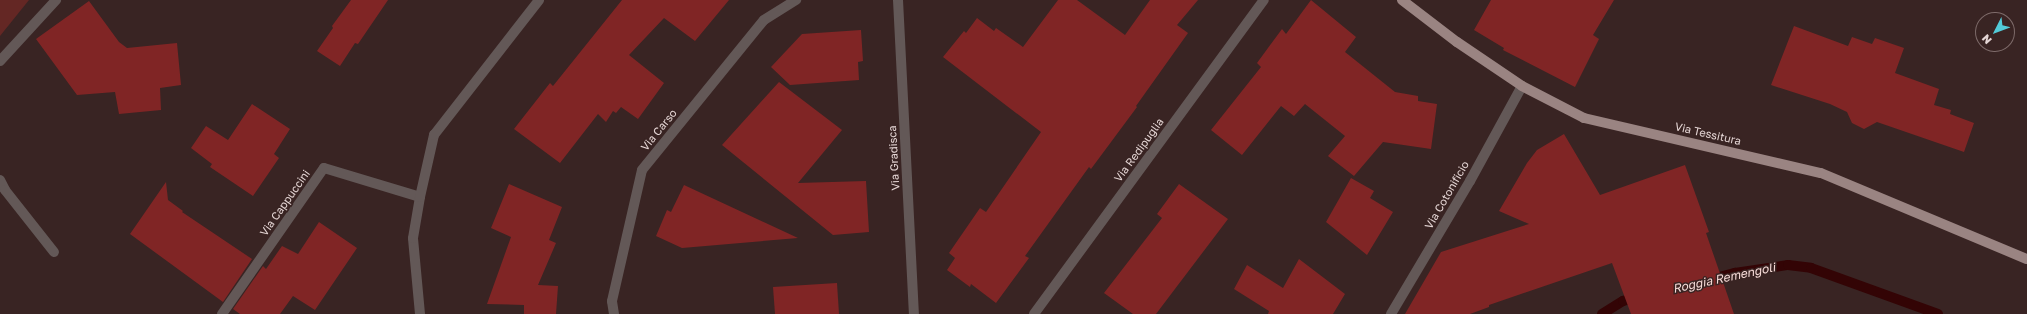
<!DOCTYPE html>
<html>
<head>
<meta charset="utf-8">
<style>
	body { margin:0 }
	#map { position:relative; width:2027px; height:314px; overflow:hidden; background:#392423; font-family:"Golos Text",sans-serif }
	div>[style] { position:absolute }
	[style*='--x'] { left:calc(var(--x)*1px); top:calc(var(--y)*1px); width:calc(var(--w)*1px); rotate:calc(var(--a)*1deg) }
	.green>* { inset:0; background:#642724 }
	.stream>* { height:10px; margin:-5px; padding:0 5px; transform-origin:5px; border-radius:5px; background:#330405 }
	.building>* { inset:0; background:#802525 }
	.minor>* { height:10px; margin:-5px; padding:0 5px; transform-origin:5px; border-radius:5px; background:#635857 }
	.major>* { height:10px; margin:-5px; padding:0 5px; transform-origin:5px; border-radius:5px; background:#9a8482 }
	span { translate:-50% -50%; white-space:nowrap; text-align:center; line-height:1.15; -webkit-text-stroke:3px #392423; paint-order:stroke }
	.street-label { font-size:11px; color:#e5d6d5 }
	.water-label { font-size:12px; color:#f7dbd8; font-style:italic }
	.north { position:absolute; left:1975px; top:12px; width:40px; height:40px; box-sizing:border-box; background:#392423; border:1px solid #7e6b6a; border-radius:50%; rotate:228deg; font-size:11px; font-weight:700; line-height:16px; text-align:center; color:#e5d6d5 }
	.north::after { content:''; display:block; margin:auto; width:14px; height:18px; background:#52cbd8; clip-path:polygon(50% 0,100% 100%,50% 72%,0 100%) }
</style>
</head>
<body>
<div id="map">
	<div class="green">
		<i style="clip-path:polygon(0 0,29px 0,0 36px)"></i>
	</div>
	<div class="stream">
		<i style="--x:1708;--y:280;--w:28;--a:-15"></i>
		<i style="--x:1735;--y:273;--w:54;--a:-8.6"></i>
		<i style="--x:1788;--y:265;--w:23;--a:7"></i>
		<i style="--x:1811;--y:268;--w:135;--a:19.9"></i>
		<i style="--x:1602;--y:314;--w:25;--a:-32"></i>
		<i style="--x:1623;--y:301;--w:16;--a:-15"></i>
	</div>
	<div class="building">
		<i style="clip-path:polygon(351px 0,388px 0,358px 44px,355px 43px,340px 66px,317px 51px,333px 28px,332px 26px)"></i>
		<i style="clip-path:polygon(622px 0,729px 0,695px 41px,664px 18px,629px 55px,664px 83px,638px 119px,621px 107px,616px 113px,613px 111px,606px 122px,598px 114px,560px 163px,514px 129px,550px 83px,553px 86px)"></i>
		<i style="clip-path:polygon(1058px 0,1077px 0,1125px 35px,1150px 0,1198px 0,1177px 25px,1188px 33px,1136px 106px,1137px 107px,1091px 169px,1089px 167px,1025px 256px,1029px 258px,996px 303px,971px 284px,970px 287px,947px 270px,955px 258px,949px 253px,980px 208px,986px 212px,1041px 132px,943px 57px,964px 31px,966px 33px,977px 18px,994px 31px,996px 28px,1023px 47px)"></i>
		<i style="clip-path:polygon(1311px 0,1356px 37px,1345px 52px,1395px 92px,1418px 96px,1418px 101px,1437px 104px,1431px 149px,1383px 142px,1354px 176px,1328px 156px,1345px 136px,1305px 104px,1294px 116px,1281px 106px,1242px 155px,1211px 130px,1261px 67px,1257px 63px,1282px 29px,1286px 34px)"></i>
		<i style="clip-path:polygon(1491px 0,1614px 0,1593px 35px,1599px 39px,1575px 87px,1503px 50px,1504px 48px,1474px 30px)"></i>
		<i style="clip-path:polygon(89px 1px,119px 42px,127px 48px,177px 43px,181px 85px,160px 88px,161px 110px,119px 114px,115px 92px,77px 95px,36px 39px)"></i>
		<i style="clip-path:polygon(1794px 26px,1848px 46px,1852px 37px,1872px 44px,1875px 38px,1904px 48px,1895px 73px,1939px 89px,1934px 105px,1951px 110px,1950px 114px,1974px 123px,1964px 152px,1877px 122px,1864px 129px,1852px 123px,1847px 112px,1830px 104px,1771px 85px)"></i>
		<i style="clip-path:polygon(861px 30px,863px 61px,858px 62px,859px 80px,790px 85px,771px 67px,802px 34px)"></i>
		<i style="clip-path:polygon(779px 82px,842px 130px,798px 183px,866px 181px,869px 232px,833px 235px,722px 145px)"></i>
		<i style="clip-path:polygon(252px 104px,290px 129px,274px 154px,279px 158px,253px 196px,210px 167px,212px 164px,191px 148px,206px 126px,228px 140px)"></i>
		<i style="clip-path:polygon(1564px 134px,1600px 195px,1685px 165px,1709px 232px,1706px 233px,1734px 314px,1631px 314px,1612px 263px,1489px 305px,1489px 307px,1470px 314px,1405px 314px,1441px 252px,1529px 224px,1499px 211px,1527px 163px,1537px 150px)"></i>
		<i style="clip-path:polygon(1351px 178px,1374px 191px,1370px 198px,1393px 212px,1367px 255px,1326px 222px)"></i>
		<i style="clip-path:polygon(166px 182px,168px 200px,183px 211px,182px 212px,252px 259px,223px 302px,130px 234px)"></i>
		<i style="clip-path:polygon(509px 184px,562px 207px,549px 240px,556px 243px,538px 285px,558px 286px,556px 314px,524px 314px,524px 305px,487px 304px,511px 237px,491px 228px)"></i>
		<i style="clip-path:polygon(1179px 184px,1228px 219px,1156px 314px,1133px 314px,1104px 293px,1162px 218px,1157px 214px)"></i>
		<i style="clip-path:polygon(684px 185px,798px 238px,682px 248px,656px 236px,667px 210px,671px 212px)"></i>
		<i style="clip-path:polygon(319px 222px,357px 248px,315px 310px,293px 296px,280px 314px,240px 314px,233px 309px,263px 266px,266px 269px,282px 246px,298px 254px)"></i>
		<i style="clip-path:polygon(1299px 259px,1345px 294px,1333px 314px,1268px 314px,1269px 311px,1234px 289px,1247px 265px,1283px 288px)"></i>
		<i style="clip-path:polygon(837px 283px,839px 314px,775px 314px,773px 287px)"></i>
	</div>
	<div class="minor">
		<i style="--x:898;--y:0;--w:314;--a:87.1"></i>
		<i style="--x:0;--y:61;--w:83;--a:-47.4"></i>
		<i style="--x:0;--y:180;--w:11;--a:63"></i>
		<i style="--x:5;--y:190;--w:79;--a:51.7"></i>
		<i style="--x:222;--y:314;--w:178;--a:-55.1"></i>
		<i style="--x:324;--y:168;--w:100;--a:16.8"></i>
		<i style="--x:420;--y:314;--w:76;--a:-95.3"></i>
		<i style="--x:413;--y:238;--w:42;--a:-80.3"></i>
		<i style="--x:420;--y:197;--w:64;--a:-77.3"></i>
		<i style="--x:434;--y:135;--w:171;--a:-52.1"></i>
		<i style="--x:614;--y:314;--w:13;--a:-99"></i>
		<i style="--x:612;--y:301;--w:134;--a:-77.1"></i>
		<i style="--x:642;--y:170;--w:193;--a:-50.9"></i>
		<i style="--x:764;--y:20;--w:38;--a:-32"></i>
		<i style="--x:1034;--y:314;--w:389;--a:-53.8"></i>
		<i style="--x:1391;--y:314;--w:155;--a:-59.3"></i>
		<i style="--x:1470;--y:181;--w:108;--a:-61.3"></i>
	</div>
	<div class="major">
		<i style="--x:1402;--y:0;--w:69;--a:37.4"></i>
		<i style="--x:1457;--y:42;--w:78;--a:34.1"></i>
		<i style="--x:1522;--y:86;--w:70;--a:27.3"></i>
		<i style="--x:1584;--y:118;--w:243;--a:13.1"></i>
		<i style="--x:1821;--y:173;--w:223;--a:22.7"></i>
	</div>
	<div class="street-label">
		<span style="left:659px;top:130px;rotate:-51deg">Via Carso</span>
		<span style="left:1708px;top:134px;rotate:13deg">Via Tessitura</span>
		<span style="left:1139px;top:150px;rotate:-54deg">Via Redipuglia</span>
		<span style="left:894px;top:158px;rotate:-93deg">Via Gradisca</span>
		<span style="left:1447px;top:195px;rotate:-60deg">Via Cotonificio</span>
		<span style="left:285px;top:203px;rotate:-55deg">Via Cappuccini</span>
	</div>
	<div class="water-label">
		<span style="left:1724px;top:278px;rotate:-12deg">Roggia Remengoli</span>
	</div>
	<div class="north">N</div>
</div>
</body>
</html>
